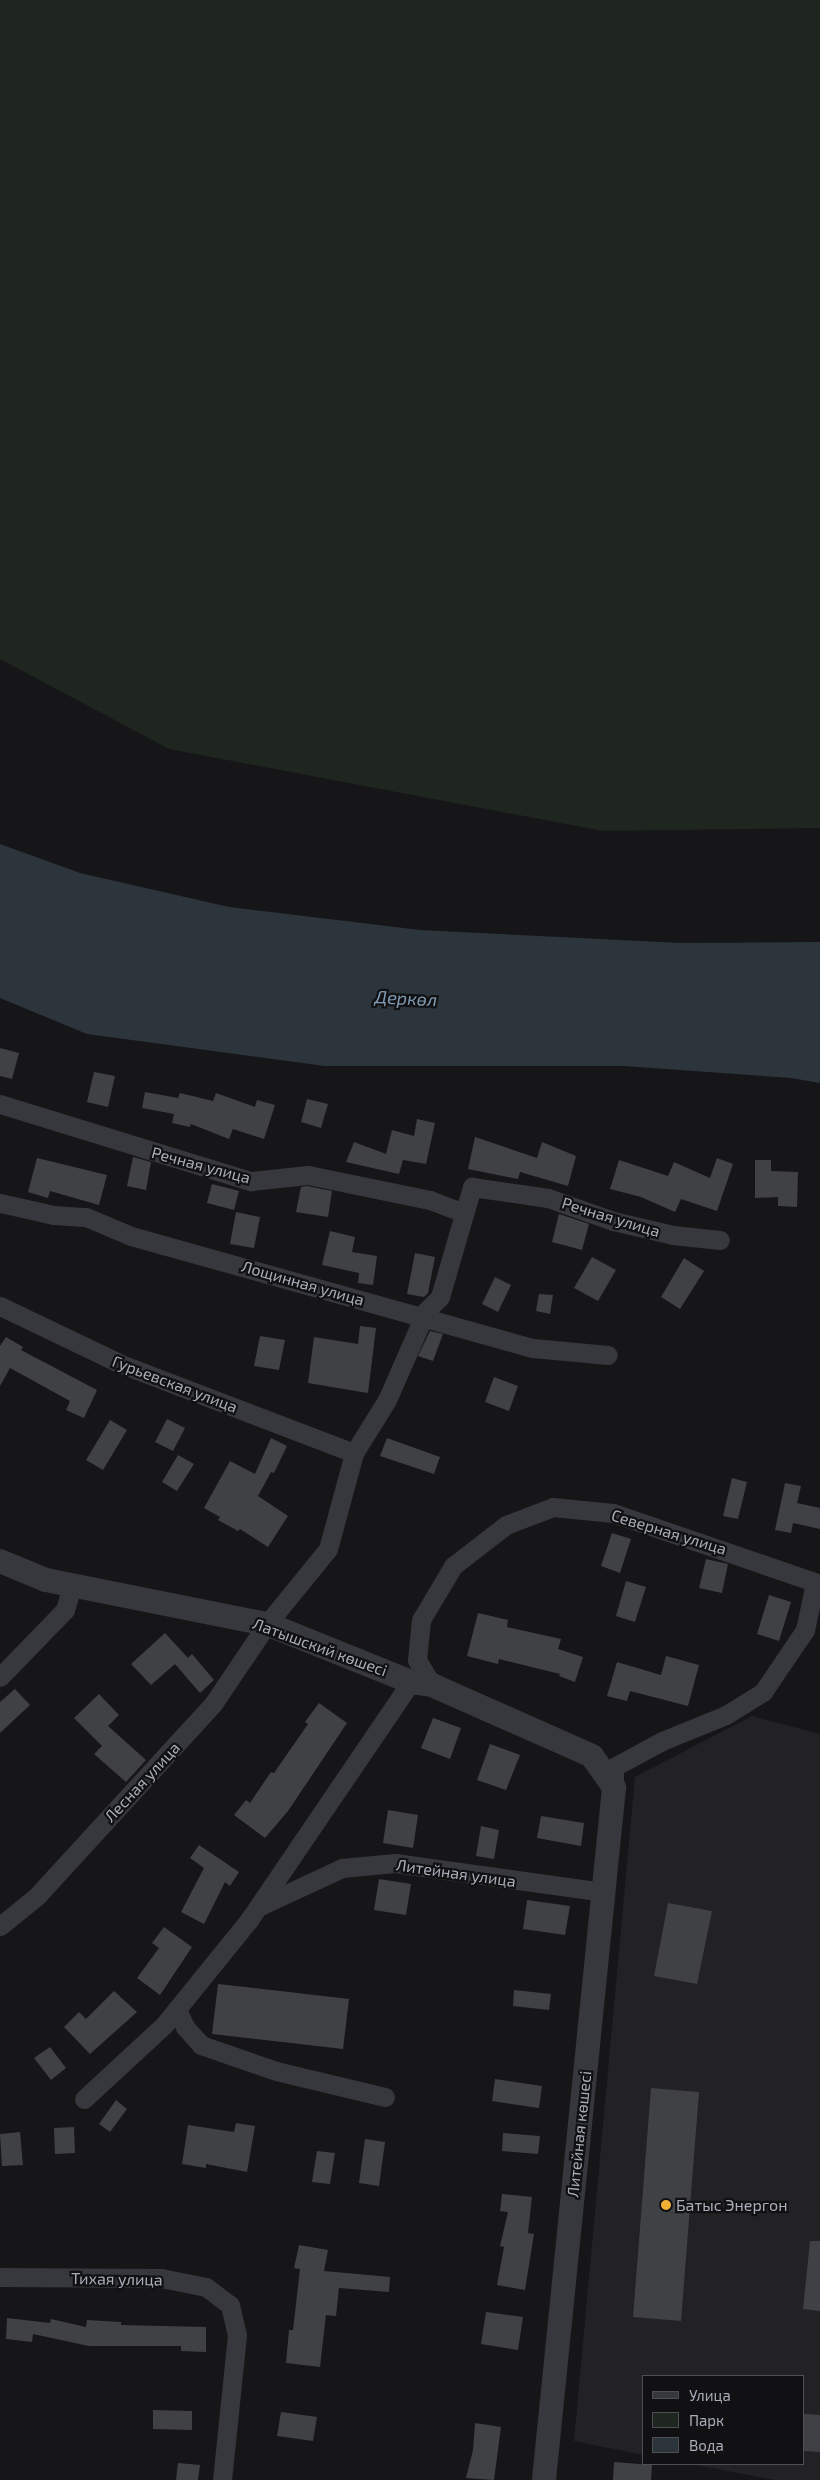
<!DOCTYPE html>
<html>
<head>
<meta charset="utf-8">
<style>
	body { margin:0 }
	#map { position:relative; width:820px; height:2480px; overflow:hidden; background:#161618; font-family:"Exo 2",sans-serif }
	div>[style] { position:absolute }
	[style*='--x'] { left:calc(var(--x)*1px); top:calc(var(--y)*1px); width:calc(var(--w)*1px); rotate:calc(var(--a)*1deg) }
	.built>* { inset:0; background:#222225 }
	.green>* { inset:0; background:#1e261f }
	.water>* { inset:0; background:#2c353c }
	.building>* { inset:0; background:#404145 }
	.minor>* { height:19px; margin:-9.5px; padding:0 9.5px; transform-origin:9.5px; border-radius:9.5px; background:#37383d }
	.tertiary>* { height:24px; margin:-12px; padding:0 12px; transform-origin:12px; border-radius:12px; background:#37383d }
	.dots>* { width:14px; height:14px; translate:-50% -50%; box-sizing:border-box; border:2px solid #111113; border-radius:50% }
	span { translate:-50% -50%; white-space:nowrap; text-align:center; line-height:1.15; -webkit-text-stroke:4.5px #111113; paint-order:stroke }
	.street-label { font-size:16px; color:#a8adb8 }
	.poi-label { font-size:16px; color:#a8adb8 }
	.left { translate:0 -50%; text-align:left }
	.water-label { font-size:18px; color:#7f9bb3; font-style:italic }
	.legend { position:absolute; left:642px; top:2375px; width:162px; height:90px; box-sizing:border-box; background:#111113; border:1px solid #4d4f55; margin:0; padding:6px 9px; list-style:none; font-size:15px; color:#a8adb8 }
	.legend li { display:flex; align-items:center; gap:10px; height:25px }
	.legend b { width:25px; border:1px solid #4d4f55 }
</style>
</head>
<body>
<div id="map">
	<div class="built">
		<i style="clip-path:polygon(752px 1716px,820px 1734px,820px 2480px,775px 2480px,691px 2464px,804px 2464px,804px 2376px,644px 2376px,644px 2455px,574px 2441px,635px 1777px)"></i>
	</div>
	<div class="green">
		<i style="clip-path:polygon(0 0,820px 0,820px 828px,603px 831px,169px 749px,0 659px)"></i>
	</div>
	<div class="water">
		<i style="clip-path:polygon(0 844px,80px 873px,229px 907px,420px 930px,681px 943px,820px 942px,820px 1083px,791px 1078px,624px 1066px,325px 1066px,87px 1034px,0 998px)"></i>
	</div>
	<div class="building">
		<i style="clip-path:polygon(0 1048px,19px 1053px,12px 1079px,0 1076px)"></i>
		<i style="clip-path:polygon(94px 1072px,115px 1076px,108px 1107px,87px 1102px)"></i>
		<i style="clip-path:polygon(145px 1092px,178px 1098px,180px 1093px,213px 1101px,216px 1093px,255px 1107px,257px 1100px,275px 1105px,264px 1139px,233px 1129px,229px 1139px,191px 1124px,190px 1127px,172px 1123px,174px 1114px,142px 1108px)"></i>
		<i style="clip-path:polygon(307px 1099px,328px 1104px,321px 1128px,301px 1122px)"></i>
		<i style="clip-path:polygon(417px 1119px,435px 1123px,426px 1164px,403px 1160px,399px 1174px,346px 1162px,354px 1142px,386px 1154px,392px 1130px,414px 1136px)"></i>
		<i style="clip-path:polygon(475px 1137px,537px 1158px,542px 1142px,576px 1156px,568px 1186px,520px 1172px,518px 1179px,468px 1169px)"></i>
		<i style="clip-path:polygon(133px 1157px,151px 1162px,146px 1190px,127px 1186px)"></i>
		<i style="clip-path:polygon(37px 1158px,107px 1175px,99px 1205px,50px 1191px,48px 1198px,28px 1192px)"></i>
		<i style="clip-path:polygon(717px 1158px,733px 1164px,717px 1211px,681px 1199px,675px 1212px,641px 1197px,610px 1189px,619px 1160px,668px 1176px,674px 1162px,710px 1178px)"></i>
		<i style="clip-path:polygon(755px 1160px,771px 1160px,771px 1171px,798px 1172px,797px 1207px,778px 1206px,778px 1197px,755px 1198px)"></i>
		<i style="clip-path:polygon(212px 1184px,239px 1191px,234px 1210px,207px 1203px)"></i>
		<i style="clip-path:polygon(307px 1186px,332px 1191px,328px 1217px,296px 1212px,301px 1187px)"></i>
		<i style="clip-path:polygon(236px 1212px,260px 1217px,254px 1248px,230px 1244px)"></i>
		<i style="clip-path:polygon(559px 1214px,589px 1224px,582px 1250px,552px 1242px)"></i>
		<i style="clip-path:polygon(330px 1231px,355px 1237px,352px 1252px,377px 1256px,373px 1285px,358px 1283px,359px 1273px,322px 1265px)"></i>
		<i style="clip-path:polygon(415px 1253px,435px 1257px,428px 1293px,424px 1297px,407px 1294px)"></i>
		<i style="clip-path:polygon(592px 1257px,616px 1270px,598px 1301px,574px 1288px)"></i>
		<i style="clip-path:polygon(684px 1258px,704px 1271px,680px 1309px,661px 1297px)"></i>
		<i style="clip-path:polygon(495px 1277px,511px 1285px,498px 1312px,482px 1304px)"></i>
		<i style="clip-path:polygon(539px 1294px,553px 1295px,550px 1314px,536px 1311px)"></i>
		<i style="clip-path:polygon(360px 1326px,376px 1328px,368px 1393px,308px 1383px,314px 1337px,358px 1344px)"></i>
		<i style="clip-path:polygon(430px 1331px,443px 1334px,433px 1361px,418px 1356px)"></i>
		<i style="clip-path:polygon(260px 1336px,285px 1340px,279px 1370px,254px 1366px)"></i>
		<i style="clip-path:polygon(6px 1337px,23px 1347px,21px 1350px,97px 1390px,84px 1418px,66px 1410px,70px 1401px,10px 1368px,0 1386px,0 1346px)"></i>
		<i style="clip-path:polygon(494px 1377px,518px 1386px,509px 1411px,485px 1402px)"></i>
		<i style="clip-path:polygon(167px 1419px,185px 1428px,173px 1451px,155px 1442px)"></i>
		<i style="clip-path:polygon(110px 1420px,127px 1430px,103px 1470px,86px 1460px)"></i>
		<i style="clip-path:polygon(271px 1438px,287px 1446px,274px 1473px,271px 1472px,258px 1496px,288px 1516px,268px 1547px,240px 1529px,238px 1531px,218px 1520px,220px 1517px,204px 1508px,230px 1461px,255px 1474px)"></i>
		<i style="clip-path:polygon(387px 1438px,440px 1457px,434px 1474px,380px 1456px)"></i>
		<i style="clip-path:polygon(178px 1455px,194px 1464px,177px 1491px,162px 1482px)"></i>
		<i style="clip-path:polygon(732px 1478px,747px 1482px,738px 1519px,723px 1516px)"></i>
		<i style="clip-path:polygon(785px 1483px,801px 1486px,797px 1503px,820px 1508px,820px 1529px,793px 1523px,791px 1533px,775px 1530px)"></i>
		<i style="clip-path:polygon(612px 1533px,631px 1539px,620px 1573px,601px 1566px)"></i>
		<i style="clip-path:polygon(706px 1559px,728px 1564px,722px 1593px,699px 1588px)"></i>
		<i style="clip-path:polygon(626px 1581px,646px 1587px,635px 1622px,616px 1616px)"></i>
		<i style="clip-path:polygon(769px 1595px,791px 1602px,779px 1641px,757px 1634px)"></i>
		<i style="clip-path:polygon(478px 1613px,508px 1620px,507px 1627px,561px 1639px,558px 1649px,583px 1657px,575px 1682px,559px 1676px,560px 1674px,499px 1659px,498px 1664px,467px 1656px)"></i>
		<i style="clip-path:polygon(165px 1633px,188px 1658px,192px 1654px,214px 1680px,200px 1693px,175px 1664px,151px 1685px,131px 1664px)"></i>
		<i style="clip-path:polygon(666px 1656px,699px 1665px,688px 1706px,630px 1691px,627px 1701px,607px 1696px,617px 1662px,661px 1675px)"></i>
		<i style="clip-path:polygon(15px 1689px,30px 1705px,0 1733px,0 1702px)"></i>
		<i style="clip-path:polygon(99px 1694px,119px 1715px,108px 1726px,146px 1760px,126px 1782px,94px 1754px,102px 1746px,74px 1718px)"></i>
		<i style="clip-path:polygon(319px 1703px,347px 1723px,288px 1811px,265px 1838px,234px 1815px,246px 1800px,250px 1803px,271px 1772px,274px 1773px,308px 1724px,305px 1722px)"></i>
		<i style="clip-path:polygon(433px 1718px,461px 1728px,450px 1759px,421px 1748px)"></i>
		<i style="clip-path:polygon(490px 1744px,520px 1755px,506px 1790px,477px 1780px)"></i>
		<i style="clip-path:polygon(388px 1810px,418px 1815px,413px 1848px,383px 1843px)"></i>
		<i style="clip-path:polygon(541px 1816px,584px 1823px,581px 1846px,537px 1838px)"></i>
		<i style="clip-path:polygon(481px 1826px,499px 1830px,494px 1859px,476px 1856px)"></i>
		<i style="clip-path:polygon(199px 1845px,239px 1872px,230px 1886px,225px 1882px,204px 1924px,181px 1912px,204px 1868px,190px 1858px)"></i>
		<i style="clip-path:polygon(379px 1879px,411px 1884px,406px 1915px,374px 1910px)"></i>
		<i style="clip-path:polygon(527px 1900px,570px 1906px,565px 1935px,523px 1929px)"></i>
		<i style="clip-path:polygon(668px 1903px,712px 1911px,697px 1984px,654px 1976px)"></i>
		<i style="clip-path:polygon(164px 1927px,192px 1947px,160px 1995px,137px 1978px,159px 1948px,152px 1943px)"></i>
		<i style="clip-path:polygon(218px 1984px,349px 1999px,343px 2049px,212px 2034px)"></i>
		<i style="clip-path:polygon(514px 1990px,551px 1994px,549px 2010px,513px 2006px)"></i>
		<i style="clip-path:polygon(114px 1991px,137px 2012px,90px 2054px,64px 2027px,79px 2012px,86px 2019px)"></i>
		<i style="clip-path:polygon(50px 2047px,66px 2068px,51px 2080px,34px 2058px)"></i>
		<i style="clip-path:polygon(495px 2079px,542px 2086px,539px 2108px,492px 2101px)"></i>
		<i style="clip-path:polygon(651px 2088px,699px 2092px,681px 2321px,633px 2317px)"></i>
		<i style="clip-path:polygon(116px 2100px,127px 2109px,110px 2132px,99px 2124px)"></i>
		<i style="clip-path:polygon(236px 2123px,255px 2126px,247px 2172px,206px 2164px,206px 2168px,182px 2164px,188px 2125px,234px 2132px)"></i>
		<i style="clip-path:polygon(74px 2127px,75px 2153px,55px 2154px,54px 2128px)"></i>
		<i style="clip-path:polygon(20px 2132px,23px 2165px,2px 2166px,0 2134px)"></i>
		<i style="clip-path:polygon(503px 2133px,540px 2136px,538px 2154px,502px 2151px)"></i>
		<i style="clip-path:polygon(365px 2139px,385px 2142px,379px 2186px,359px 2183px)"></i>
		<i style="clip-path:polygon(317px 2151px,335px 2153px,330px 2184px,312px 2182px)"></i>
		<i style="clip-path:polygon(502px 2194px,532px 2197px,528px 2233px,534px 2234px,525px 2290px,497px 2285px,504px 2247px,500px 2246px,508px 2212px,500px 2211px)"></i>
		<i style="clip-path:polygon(810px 2241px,820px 2241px,820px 2311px,803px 2309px)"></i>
		<i style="clip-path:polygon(299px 2245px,328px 2250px,324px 2271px,390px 2277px,389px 2292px,339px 2288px,336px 2316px,326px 2315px,320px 2367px,286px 2363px,289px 2330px,293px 2330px,300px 2269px,294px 2268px)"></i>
		<i style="clip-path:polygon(486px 2312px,523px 2317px,518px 2350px,481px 2344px)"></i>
		<i style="clip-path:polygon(7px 2318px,50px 2323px,51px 2319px,86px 2327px,87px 2320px,121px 2322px,121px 2325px,206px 2327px,206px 2352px,181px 2351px,181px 2346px,89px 2346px,33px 2334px,32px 2342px,6px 2339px)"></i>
		<i style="clip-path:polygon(153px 2410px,192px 2411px,192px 2430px,153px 2429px)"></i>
		<i style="clip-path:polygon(281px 2412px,317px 2417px,313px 2441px,277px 2436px)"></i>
		<i style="clip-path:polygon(804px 2414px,820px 2415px,820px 2452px,804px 2451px)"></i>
		<i style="clip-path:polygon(475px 2423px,501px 2427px,494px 2480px,466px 2478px,473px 2450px)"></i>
		<i style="clip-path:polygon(614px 2462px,652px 2465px,651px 2480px,613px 2480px)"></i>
		<i style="clip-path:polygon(178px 2463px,200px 2465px,198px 2480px,176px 2480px)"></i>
	</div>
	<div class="minor">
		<i style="--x:0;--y:1104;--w:263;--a:17.1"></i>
		<i style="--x:251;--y:1181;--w:57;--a:-6"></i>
		<i style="--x:308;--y:1175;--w:125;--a:11.6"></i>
		<i style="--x:430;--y:1200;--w:36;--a:21"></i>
		<i style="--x:0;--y:1203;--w:55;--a:12.5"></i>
		<i style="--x:54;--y:1215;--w:32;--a:4"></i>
		<i style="--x:86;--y:1217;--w:49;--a:22.9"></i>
		<i style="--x:131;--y:1236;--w:417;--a:15.6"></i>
		<i style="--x:533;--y:1348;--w:75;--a:5.3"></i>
		<i style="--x:0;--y:1306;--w:134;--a:25.6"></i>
		<i style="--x:121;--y:1364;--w:249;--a:20.9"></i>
		<i style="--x:0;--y:1677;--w:93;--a:-45.9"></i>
		<i style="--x:65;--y:1610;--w:26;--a:-74"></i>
		<i style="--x:432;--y:1685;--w:29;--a:-121"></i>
		<i style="--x:417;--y:1660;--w:40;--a:-84.3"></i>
		<i style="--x:421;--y:1620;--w:63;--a:-59.3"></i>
		<i style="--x:453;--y:1566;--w:67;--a:-37.7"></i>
		<i style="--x:506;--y:1525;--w:50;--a:-21"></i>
		<i style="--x:553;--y:1507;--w:60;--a:5.7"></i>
		<i style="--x:613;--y:1513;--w:219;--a:18.9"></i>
		<i style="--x:614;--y:1788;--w:21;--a:-90"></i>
		<i style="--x:614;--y:1767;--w:55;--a:-28.4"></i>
		<i style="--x:662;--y:1741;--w:69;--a:-22.1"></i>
		<i style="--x:726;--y:1715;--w:44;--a:-31.9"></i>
		<i style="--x:763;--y:1692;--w:75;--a:-55.9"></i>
		<i style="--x:805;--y:1630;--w:48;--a:-78"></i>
		<i style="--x:258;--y:1907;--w:93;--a:-24.9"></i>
		<i style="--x:342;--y:1868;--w:53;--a:-5.4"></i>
		<i style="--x:395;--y:1863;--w:210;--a:7.9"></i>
		<i style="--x:0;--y:1926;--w:48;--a:-39"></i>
		<i style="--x:37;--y:1896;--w:260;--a:-47.5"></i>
		<i style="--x:213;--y:1704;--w:97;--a:-56"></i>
		<i style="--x:267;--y:1624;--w:97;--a:-50.9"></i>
		<i style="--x:328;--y:1549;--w:99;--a:-74.8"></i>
		<i style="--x:354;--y:1453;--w:62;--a:-58.1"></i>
		<i style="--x:387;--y:1400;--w:97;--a:-66.3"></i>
		<i style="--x:426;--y:1311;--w:20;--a:-45"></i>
		<i style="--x:440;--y:1297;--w:115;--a:-73.8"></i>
		<i style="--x:472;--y:1187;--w:77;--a:8.2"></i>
		<i style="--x:548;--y:1198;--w:69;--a:19.5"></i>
		<i style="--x:613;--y:1221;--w:62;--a:13.1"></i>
		<i style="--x:673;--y:1235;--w:47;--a:6.1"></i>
		<i style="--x:177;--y:2009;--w:20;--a:66"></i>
		<i style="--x:185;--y:2027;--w:24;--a:48"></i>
		<i style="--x:201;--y:2045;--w:79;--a:19.1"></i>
		<i style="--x:276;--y:2071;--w:112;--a:13.4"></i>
		<i style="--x:84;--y:2099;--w:109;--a:-42.8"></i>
		<i style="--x:164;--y:2025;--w:135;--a:-51"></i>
		<i style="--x:249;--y:1920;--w:288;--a:-55.8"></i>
		<i style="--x:0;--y:2277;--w:161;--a:0.4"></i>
		<i style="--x:161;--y:2278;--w:46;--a:11.3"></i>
		<i style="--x:206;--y:2287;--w:30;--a:37"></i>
		<i style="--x:230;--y:2305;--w:31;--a:77"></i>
		<i style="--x:237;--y:2335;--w:146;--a:95.9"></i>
	</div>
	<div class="tertiary">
		<i style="--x:0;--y:1561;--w:50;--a:22.4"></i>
		<i style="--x:46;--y:1580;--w:225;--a:11.3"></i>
		<i style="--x:267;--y:1624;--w:155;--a:21.9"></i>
		<i style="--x:411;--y:1682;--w:21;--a:8"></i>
		<i style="--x:432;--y:1685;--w:175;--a:23.9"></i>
		<i style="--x:592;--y:1756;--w:39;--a:55"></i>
		<i style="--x:614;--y:1788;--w:696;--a:95.78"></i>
	</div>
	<div class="dots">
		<i style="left:666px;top:2205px;background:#f2b134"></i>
	</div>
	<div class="street-label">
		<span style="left:201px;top:1165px;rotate:15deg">Речная улица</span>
		<span style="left:611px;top:1217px;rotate:17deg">Речная улица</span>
		<span style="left:303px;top:1283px;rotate:16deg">Лощинная улица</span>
		<span style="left:175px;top:1384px;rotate:21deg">Гурьевская улица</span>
		<span style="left:669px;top:1532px;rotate:17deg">Северная улица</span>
		<span style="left:320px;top:1647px;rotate:20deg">Латышский көшесі</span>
		<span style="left:142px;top:1782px;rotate:-47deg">Лесная улица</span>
		<span style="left:456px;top:1873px;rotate:8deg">Литейная улица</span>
		<span style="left:579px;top:2134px;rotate:-84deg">Литейная көшесі</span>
		<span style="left:117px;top:2279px;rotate:1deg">Тихая улица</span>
	</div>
	<div class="poi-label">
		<span class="left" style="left:676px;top:2205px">Батыс Энергон</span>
	</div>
	<div class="water-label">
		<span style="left:406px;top:998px;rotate:3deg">Деркөл</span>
	</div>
	<ul class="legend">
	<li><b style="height:6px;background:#37383d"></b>Улица</li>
	<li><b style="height:14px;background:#1e261f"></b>Парк</li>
	<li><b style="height:14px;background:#2c353c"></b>Вода</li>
	</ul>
</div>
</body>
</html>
